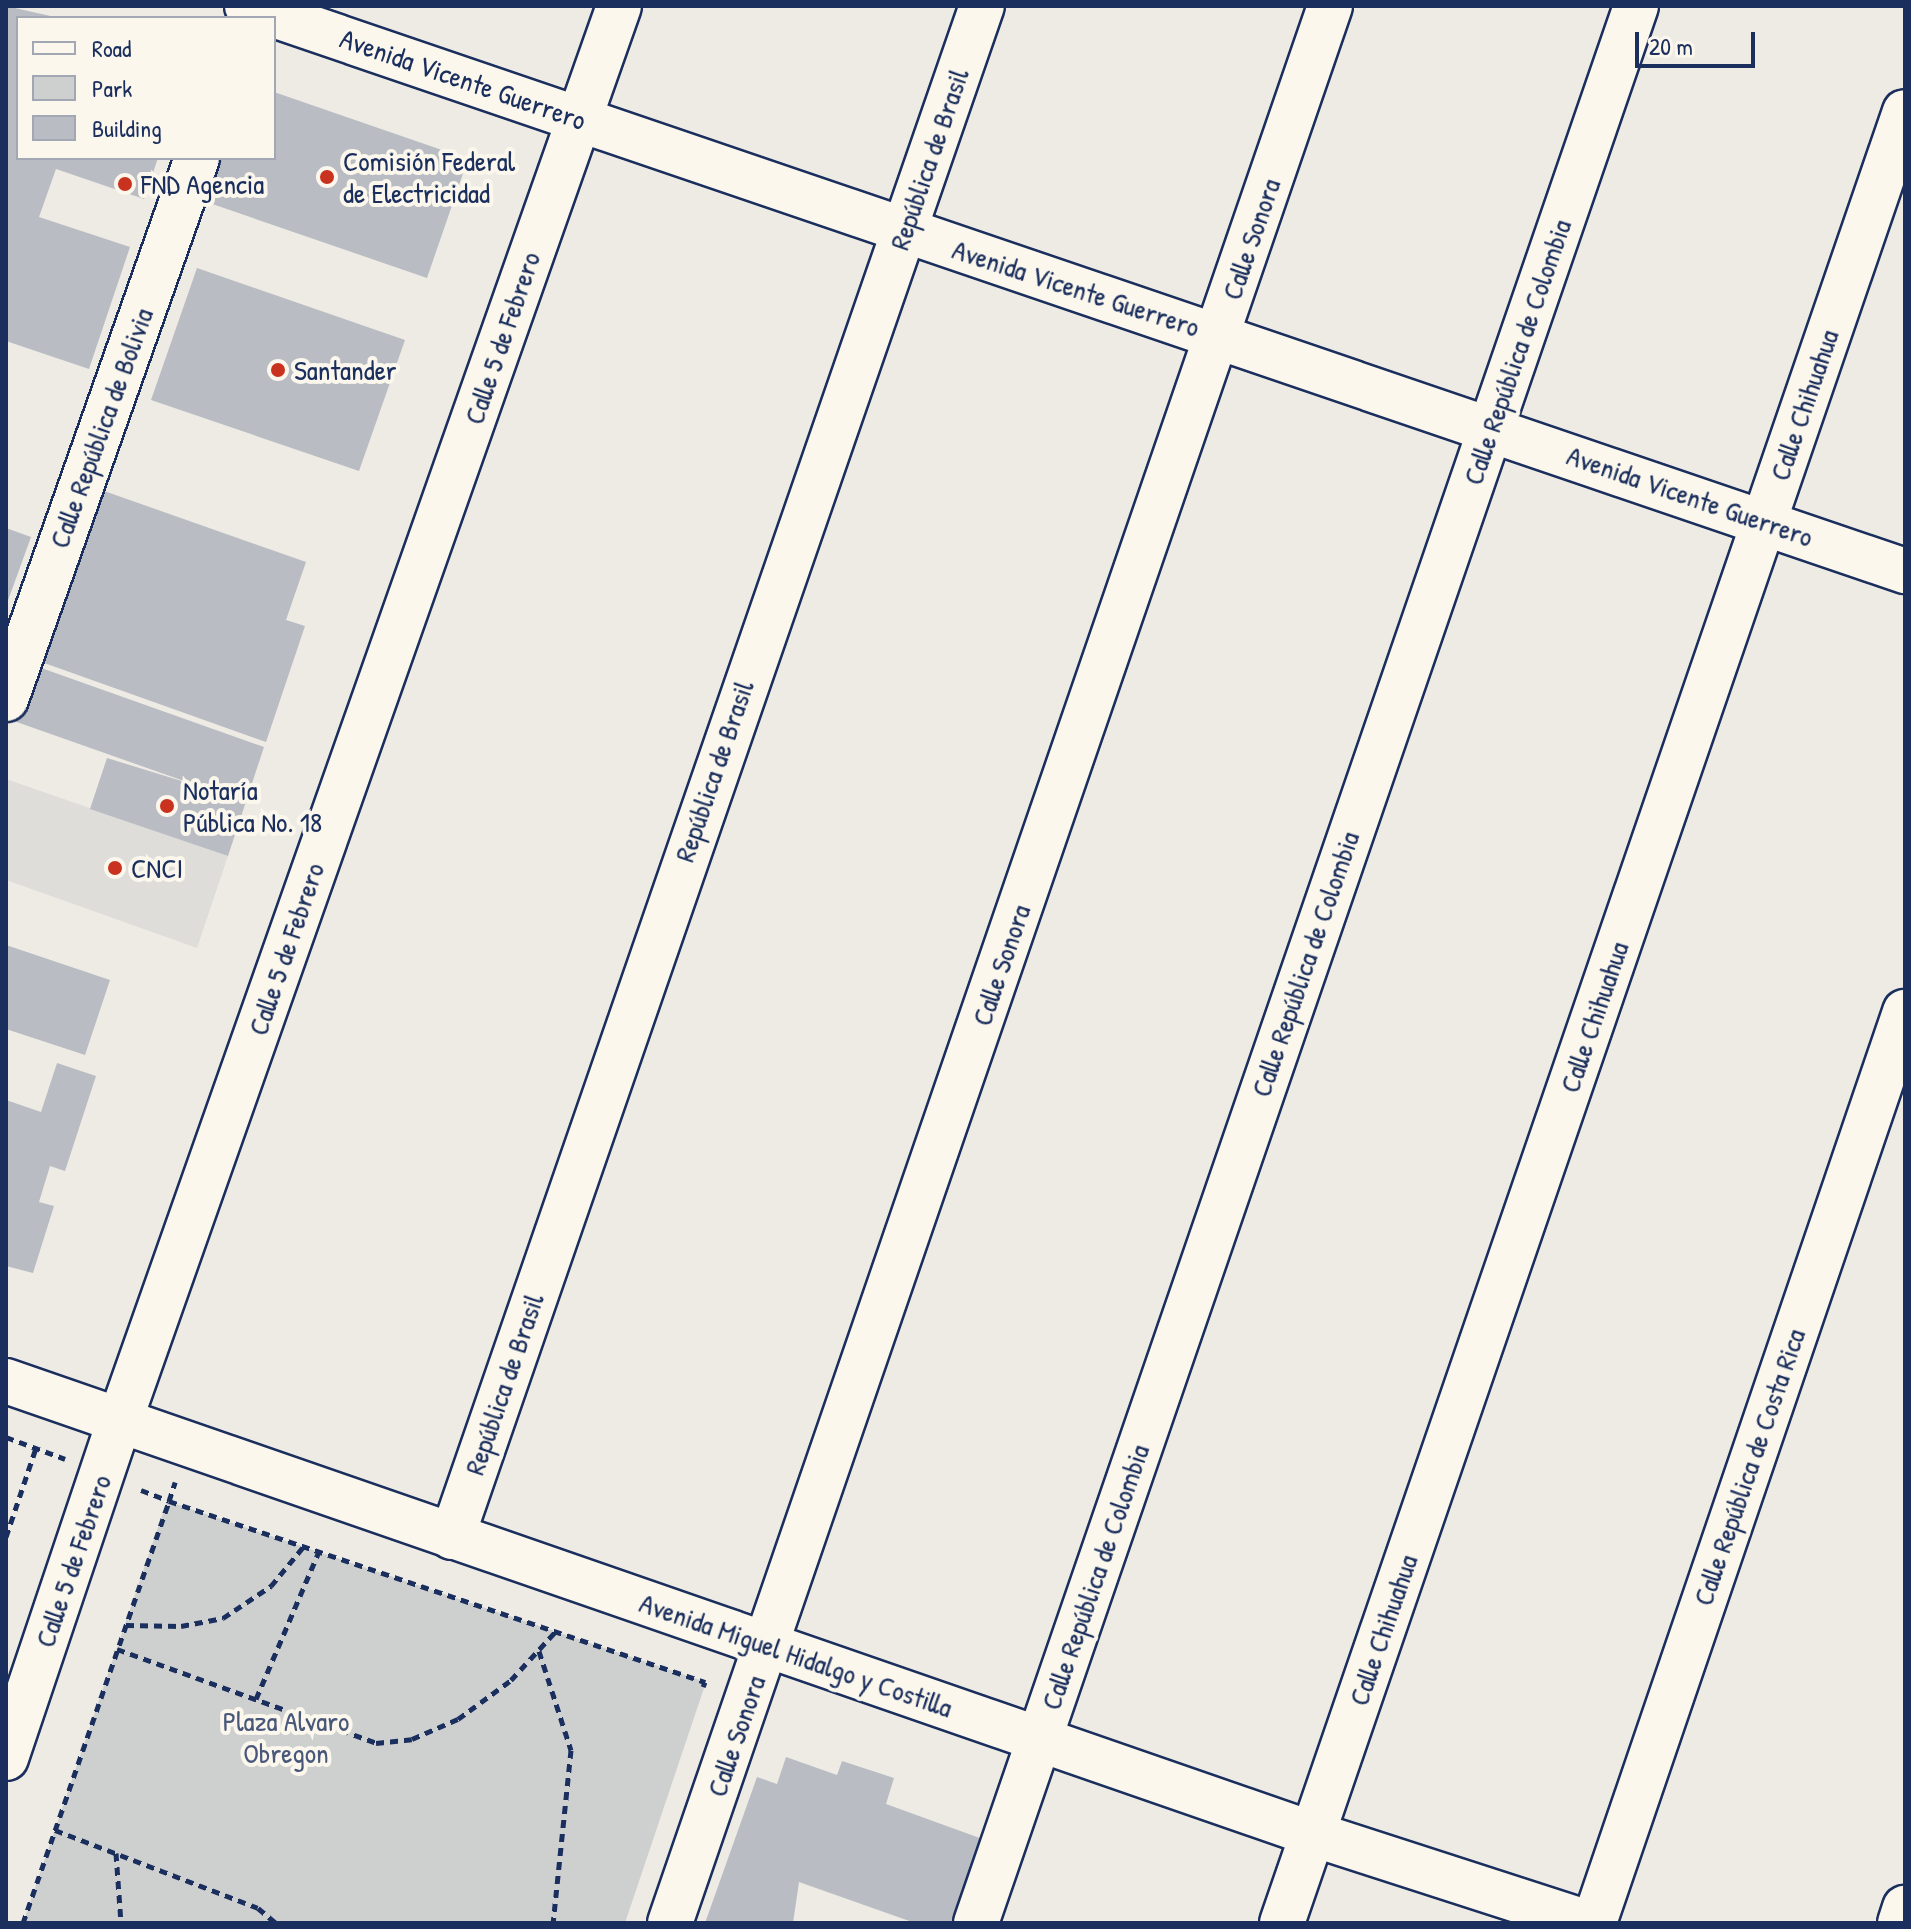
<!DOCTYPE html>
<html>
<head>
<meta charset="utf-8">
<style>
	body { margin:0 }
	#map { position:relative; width:1911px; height:1929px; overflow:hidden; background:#eeebe4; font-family:"Patrick Hand",sans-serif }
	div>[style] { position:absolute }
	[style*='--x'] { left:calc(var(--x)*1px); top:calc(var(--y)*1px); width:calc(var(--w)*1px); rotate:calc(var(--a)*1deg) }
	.built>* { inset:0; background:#deddda }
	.green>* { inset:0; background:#cecfcf }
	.building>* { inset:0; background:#b9bcc3 }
	.path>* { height:5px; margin-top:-2.5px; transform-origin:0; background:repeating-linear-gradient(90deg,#1b2f5e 0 8px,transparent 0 14px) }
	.roads { filter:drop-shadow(2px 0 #1b2f5e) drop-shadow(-2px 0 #1b2f5e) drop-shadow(0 2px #1b2f5e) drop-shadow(0 -2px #1b2f5e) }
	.minor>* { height:44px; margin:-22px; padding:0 22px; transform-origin:22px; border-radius:22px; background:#fbf7ec }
	.major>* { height:44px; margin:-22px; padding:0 22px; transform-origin:22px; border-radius:22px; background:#fbf7ec }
	.dots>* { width:22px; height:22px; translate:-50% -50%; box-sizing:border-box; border:4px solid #fbf7ec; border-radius:50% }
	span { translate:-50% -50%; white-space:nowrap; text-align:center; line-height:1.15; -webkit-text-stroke:8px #fbf7ec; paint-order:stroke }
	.street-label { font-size:28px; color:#1b2f5e }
	.poi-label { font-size:28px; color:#1b2f5e }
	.left { translate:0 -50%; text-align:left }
	.park-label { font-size:28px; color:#48577a }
	.frame { position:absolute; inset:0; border:8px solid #1b2f5e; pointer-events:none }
	.legend { position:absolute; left:16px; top:16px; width:260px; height:144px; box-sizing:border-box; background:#fbf7ec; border:2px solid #a1a7b3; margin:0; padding:10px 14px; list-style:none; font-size:24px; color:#1b2f5e }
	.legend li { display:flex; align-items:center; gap:16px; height:40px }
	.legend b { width:40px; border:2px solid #a1a7b3 }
	.scale { position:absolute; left:1635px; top:32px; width:120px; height:36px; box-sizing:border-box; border:4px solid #1b2f5e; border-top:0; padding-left:10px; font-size:24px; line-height:28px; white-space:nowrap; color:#1b2f5e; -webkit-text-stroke:6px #fbf7ec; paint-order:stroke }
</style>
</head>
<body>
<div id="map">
	<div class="built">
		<i style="clip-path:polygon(6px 779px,228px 856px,197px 948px,6px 880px)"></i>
	</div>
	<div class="green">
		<i style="clip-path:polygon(167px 1501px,706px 1682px,625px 1923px,23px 1923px)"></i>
	</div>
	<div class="building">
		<i style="clip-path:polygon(6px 6px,55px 17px,18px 18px,18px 158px,158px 158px,144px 199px,56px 169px,39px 217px,130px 247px,89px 369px,6px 341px)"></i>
		<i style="clip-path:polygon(274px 92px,468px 159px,427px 278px,186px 195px,199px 158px,274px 158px)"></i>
		<i style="clip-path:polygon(197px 268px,405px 340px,359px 471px,151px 400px)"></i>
		<i style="clip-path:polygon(87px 485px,306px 562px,286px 620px,305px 626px,266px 742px,33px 659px)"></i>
		<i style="clip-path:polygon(6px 528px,31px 537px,6px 606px)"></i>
		<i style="clip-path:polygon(30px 664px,264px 747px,228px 856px,90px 809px,107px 758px,201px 787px,11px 720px)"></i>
		<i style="clip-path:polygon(6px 945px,110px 980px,85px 1055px,6px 1029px)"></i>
		<i style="clip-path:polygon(57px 1063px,96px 1076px,65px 1171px,50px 1166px,39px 1202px,54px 1206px,33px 1273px,6px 1266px,6px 1100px,41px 1112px)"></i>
		<i style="clip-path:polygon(786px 1757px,837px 1775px,842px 1761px,894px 1778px,886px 1804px,988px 1841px,958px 1923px,915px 1923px,799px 1882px,793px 1923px,705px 1923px,757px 1777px,777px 1784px)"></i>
	</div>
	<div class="path">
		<i style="--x:6;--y:1437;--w:63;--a:20.4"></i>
		<i style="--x:141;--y:1490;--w:30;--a:21"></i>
		<i style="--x:169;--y:1501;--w:20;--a:-72"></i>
		<i style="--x:6;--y:1537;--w:94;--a:-71.4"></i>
		<i style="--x:126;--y:1625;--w:55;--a:1"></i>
		<i style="--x:181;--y:1626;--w:43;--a:-10.8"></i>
		<i style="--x:223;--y:1618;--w:58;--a:-33.7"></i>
		<i style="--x:271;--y:1586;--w:52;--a:-50.5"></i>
		<i style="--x:117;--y:1649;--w:276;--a:19.9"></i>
		<i style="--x:376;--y:1743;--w:36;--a:-6"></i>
		<i style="--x:412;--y:1739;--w:50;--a:-23.5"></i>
		<i style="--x:458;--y:1719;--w:66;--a:-36.3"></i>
		<i style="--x:511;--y:1680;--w:67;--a:-47.4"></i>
		<i style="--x:539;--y:1651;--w:104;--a:72.1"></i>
		<i style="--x:571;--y:1750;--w:174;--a:95.9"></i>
		<i style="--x:256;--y:1699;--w:161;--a:-66.9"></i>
		<i style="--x:55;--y:1830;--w:217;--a:21"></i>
		<i style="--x:258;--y:1908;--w:23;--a:40"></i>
		<i style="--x:116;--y:1853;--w:70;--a:85.9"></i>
		<i style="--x:23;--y:1923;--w:447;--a:-70.9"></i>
		<i style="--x:169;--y:1501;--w:566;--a:18.66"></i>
		<i style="--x:705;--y:1682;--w:5;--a:112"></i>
	</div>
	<div class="roads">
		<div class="minor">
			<i style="--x:6;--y:699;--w:574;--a:-70.55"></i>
			<i style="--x:6;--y:1381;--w:1383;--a:19.12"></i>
			<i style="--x:1313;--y:1834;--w:289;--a:17.9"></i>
			<i style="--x:452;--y:1537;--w:1620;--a:-70.91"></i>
			<i style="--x:670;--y:1923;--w:2027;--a:-71"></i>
			<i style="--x:976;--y:1923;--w:2027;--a:-71"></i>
			<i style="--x:1282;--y:1923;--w:1915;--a:-71.02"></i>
			<i style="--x:1594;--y:1923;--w:963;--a:-71.15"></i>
			<i style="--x:1900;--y:1923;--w:16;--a:-72"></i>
		</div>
		<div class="major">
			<i style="--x:247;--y:6;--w:1752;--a:18.82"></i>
			<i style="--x:6;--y:1758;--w:357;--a:-71.4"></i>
			<i style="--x:120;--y:1420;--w:1499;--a:-70.56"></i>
		</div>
	</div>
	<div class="dots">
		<i style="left:327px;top:177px;background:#c8321e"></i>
		<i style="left:125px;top:184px;background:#c8321e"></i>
		<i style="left:278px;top:370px;background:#c8321e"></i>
		<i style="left:167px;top:806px;background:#c8321e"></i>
		<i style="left:115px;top:868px;background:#c8321e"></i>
	</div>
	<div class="street-label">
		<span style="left:463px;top:79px;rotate:19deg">Avenida Vicente Guerrero</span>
		<span style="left:929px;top:159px;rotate:-71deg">República de Brasil</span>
		<span style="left:1251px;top:239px;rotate:-71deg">Calle Sonora</span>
		<span style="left:1076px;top:288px;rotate:18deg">Avenida Vicente Guerrero</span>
		<span style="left:502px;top:338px;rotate:-71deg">Calle 5 de Febrero</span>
		<span style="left:1517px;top:352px;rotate:-71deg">Calle República de Colombia</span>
		<span style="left:1804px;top:405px;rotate:-71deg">Calle Chihuahua</span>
		<span style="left:101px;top:428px;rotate:-70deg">Calle República de Bolivia</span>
		<span style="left:1690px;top:496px;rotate:19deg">Avenida Vicente Guerrero</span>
		<span style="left:714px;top:771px;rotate:-71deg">República de Brasil</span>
		<span style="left:286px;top:949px;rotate:-71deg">Calle 5 de Febrero</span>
		<span style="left:1305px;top:964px;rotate:-71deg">Calle República de Colombia</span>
		<span style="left:1001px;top:965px;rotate:-71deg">Calle Sonora</span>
		<span style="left:1594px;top:1017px;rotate:-71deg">Calle Chihuahua</span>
		<span style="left:504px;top:1384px;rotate:-71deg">República de Brasil</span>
		<span style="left:1749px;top:1467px;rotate:-71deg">Calle República de Costa Rica</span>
		<span style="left:73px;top:1561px;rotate:-71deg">Calle 5 de Febrero</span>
		<span style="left:1095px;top:1577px;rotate:-71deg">Calle República de Colombia</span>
		<span style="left:1383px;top:1630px;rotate:-71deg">Calle Chihuahua</span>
		<span style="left:796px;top:1655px;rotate:19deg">Avenida Miguel Hidalgo y Costilla</span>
		<span style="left:736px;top:1736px;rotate:-71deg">Calle Sonora</span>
	</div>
	<div class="poi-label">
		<span class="left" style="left:343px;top:177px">Comisión Federal<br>de Electricidad</span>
		<span class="left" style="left:141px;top:184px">FND Agencia</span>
		<span class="left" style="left:294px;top:370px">Santander</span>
		<span class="left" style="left:183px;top:806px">Notaría<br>Pública No. 18</span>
		<span class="left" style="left:131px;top:868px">CNCI</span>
	</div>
	<div class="park-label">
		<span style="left:286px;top:1737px">Plaza Alvaro<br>Obregon</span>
	</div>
	<div class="frame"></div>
	<ul class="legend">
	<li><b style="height:10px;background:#fbf7ec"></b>Road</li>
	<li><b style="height:22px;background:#cecfcf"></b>Park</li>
	<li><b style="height:22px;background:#b9bcc3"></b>Building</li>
	</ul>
	<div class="scale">20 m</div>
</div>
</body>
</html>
